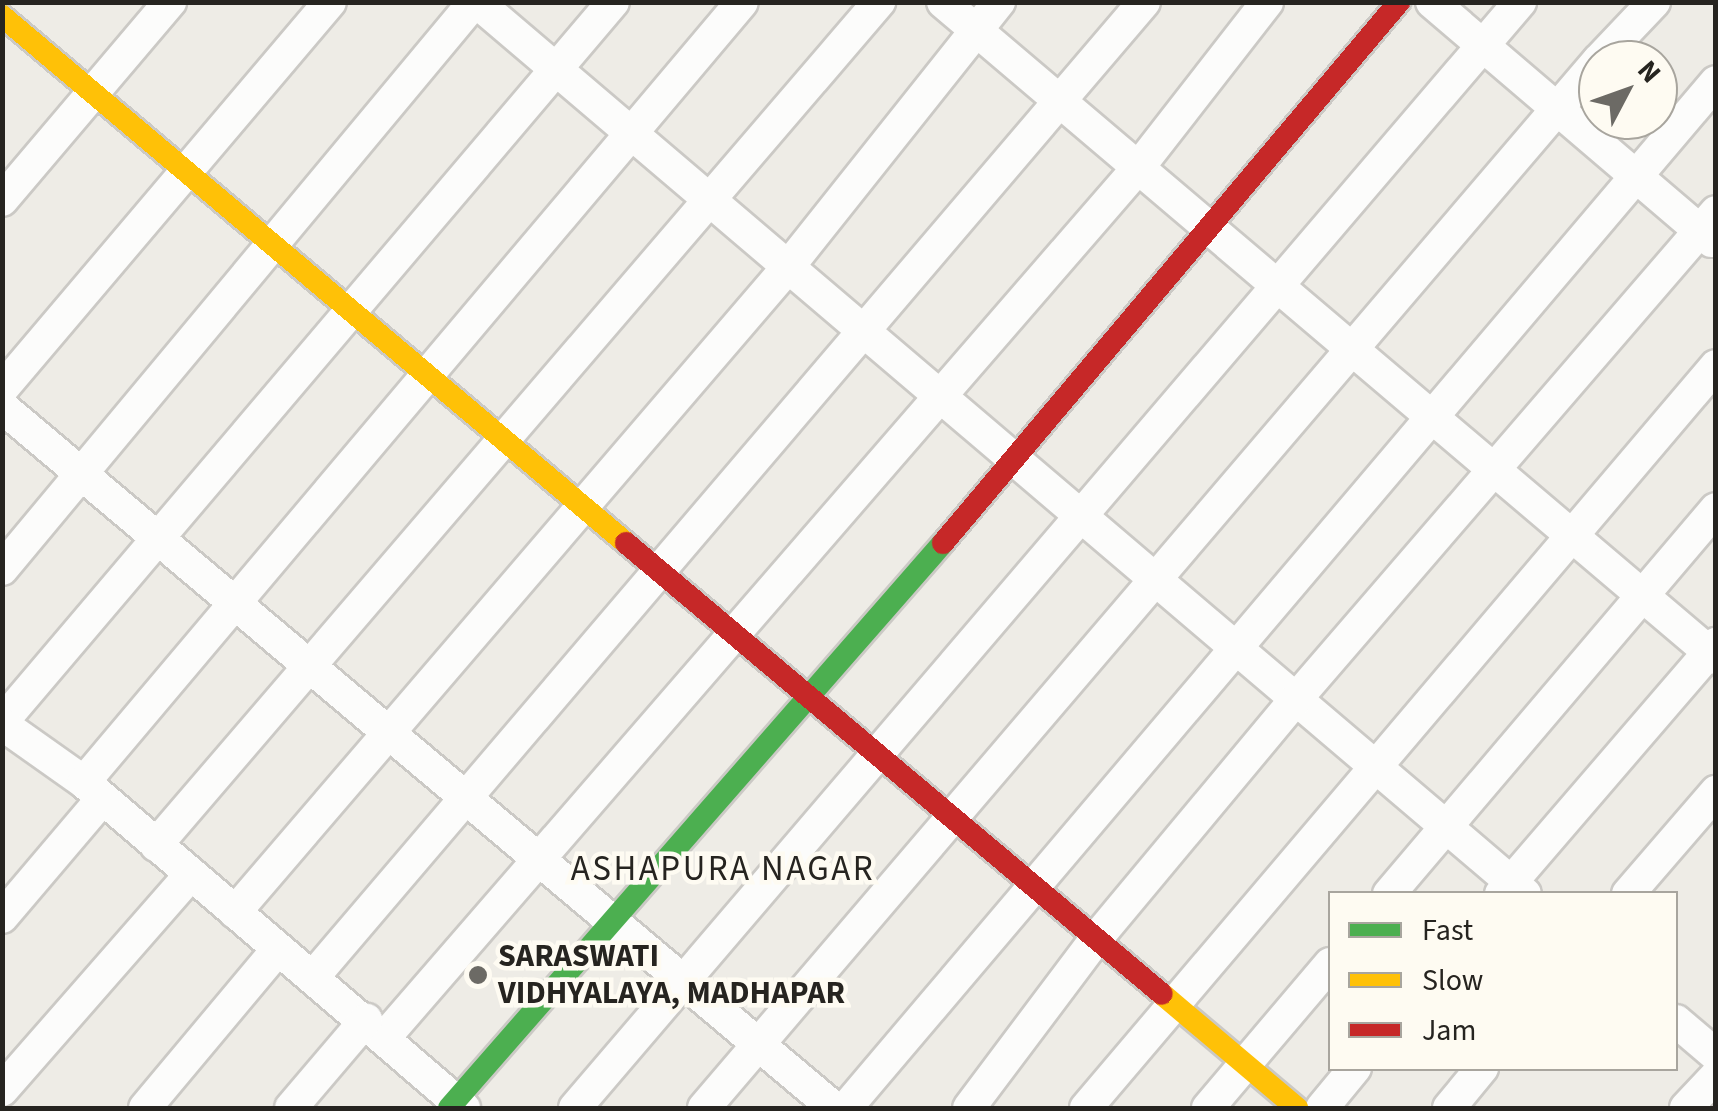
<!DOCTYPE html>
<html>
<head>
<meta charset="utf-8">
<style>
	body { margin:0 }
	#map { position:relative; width:1718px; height:1111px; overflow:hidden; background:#eeece6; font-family:"Source Sans 3",sans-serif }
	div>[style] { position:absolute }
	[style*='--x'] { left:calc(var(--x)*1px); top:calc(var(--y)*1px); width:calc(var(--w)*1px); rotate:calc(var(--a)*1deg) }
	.roads { filter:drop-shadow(2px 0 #cbc9c5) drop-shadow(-2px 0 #cbc9c5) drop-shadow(0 2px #cbc9c5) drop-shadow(0 -2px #cbc9c5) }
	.street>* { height:32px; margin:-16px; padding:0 16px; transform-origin:16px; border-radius:16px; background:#fcfcfb }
	.fast>* { height:22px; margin:-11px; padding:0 11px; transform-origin:11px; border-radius:11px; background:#4caf50 }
	.slow>* { height:22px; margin:-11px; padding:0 11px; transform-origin:11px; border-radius:11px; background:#ffc107 }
	.jam>* { height:22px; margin:-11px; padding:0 11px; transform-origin:11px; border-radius:11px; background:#c62828 }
	.dots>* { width:28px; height:28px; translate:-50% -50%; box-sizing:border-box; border:5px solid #fefbf2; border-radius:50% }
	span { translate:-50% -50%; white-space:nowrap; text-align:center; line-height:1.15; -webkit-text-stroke:9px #fefbf2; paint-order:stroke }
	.poi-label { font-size:32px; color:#262420; font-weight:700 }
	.left { translate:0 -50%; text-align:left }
	.neighbourhood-label { font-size:35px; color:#262420; letter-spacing:2.5px }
	.frame { position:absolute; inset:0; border:5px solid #262420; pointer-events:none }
	.legend { position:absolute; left:1328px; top:891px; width:350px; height:180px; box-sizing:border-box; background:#fefbf2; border:2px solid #a8a59e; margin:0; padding:12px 18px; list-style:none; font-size:30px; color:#262420 }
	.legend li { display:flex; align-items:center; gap:20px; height:50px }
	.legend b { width:50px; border:2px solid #a8a59e }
	.north { position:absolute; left:1578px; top:40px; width:100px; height:100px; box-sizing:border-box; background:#fefbf2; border:2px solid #a8a59e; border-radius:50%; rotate:49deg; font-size:28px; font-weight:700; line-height:40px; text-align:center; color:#262420 }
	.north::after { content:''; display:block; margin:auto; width:35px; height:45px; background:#6c6a65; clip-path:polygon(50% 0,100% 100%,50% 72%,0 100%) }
</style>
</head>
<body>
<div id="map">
	<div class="roads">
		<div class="street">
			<i style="--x:477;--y:2;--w:1376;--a:40.4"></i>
			<i style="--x:943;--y:2;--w:1014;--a:40.32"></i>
			<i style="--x:1432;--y:2;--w:368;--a:40.5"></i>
			<i style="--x:1599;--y:60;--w:80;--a:-46.5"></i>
			<i style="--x:2;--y:200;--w:260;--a:-49.7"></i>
			<i style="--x:2;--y:389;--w:507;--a:-49.72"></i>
			<i style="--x:2;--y:407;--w:1088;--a:40.12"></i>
			<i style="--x:2;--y:569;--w:738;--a:-50.22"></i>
			<i style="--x:2;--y:722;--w:944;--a:-49.68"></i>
			<i style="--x:2;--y:724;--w:100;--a:35.3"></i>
			<i style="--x:84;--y:782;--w:501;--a:40.63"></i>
			<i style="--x:84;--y:782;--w:1020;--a:-49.85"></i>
			<i style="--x:156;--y:845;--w:1111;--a:-49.38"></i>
			<i style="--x:1389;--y:894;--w:505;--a:-49.66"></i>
			<i style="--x:1501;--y:894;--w:330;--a:-49.3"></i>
			<i style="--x:1628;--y:894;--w:135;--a:-49.2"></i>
			<i style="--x:235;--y:912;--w:850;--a:-49.39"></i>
			<i style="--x:788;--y:267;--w:339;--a:-51.5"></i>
			<i style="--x:2;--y:917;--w:155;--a:-49.7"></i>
			<i style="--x:313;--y:977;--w:1281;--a:-49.56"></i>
			<i style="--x:1676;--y:1021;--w:52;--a:40.4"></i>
			<i style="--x:384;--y:1038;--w:1151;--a:-49.09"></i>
			<i style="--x:1138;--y:168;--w:210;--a:-52.1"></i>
			<i style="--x:2;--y:1090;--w:287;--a:-48.8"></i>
			<i style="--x:145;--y:1108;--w:207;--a:-50.1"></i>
			<i style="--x:291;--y:1108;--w:116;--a:-49.6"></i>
			<i style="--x:575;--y:1108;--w:1455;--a:-49.49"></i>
			<i style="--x:704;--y:1108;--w:1377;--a:-49.51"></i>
			<i style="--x:846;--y:1108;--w:1345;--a:-49.7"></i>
			<i style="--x:969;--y:1108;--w:211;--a:-53.1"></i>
			<i style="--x:1096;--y:939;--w:312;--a:-50.2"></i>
			<i style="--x:1296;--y:699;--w:643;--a:-49.22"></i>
			<i style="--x:1086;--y:1108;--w:973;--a:-49.67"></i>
			<i style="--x:1208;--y:1108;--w:189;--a:-49.7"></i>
			<i style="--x:1322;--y:1108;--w:52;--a:-50.5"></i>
			<i style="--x:1449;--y:1108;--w:52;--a:-50.5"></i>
			<i style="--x:1686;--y:1108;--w:44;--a:-46.8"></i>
		</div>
		<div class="fast">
			<i style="--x:449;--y:1108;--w:751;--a:-48.84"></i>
		</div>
		<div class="slow">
			<i style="--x:2;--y:16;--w:817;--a:40.18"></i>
			<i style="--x:1162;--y:994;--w:177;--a:40.2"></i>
		</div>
		<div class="jam">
			<i style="--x:626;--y:543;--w:700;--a:40.08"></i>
			<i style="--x:943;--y:543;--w:708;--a:-49.87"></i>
		</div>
	</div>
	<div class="dots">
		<i style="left:478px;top:975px;background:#6c6a65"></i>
	</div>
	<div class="poi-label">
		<span class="left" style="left:498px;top:975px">SARASWATI<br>VIDHYALAYA, MADHAPAR</span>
	</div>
	<div class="neighbourhood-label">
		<span style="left:723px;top:869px">ASHAPURA NAGAR</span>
	</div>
	<div class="frame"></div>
	<ul class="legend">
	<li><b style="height:12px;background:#4caf50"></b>Fast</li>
	<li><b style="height:12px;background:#ffc107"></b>Slow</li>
	<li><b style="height:12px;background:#c62828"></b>Jam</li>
	</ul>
	<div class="north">N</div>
</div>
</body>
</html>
